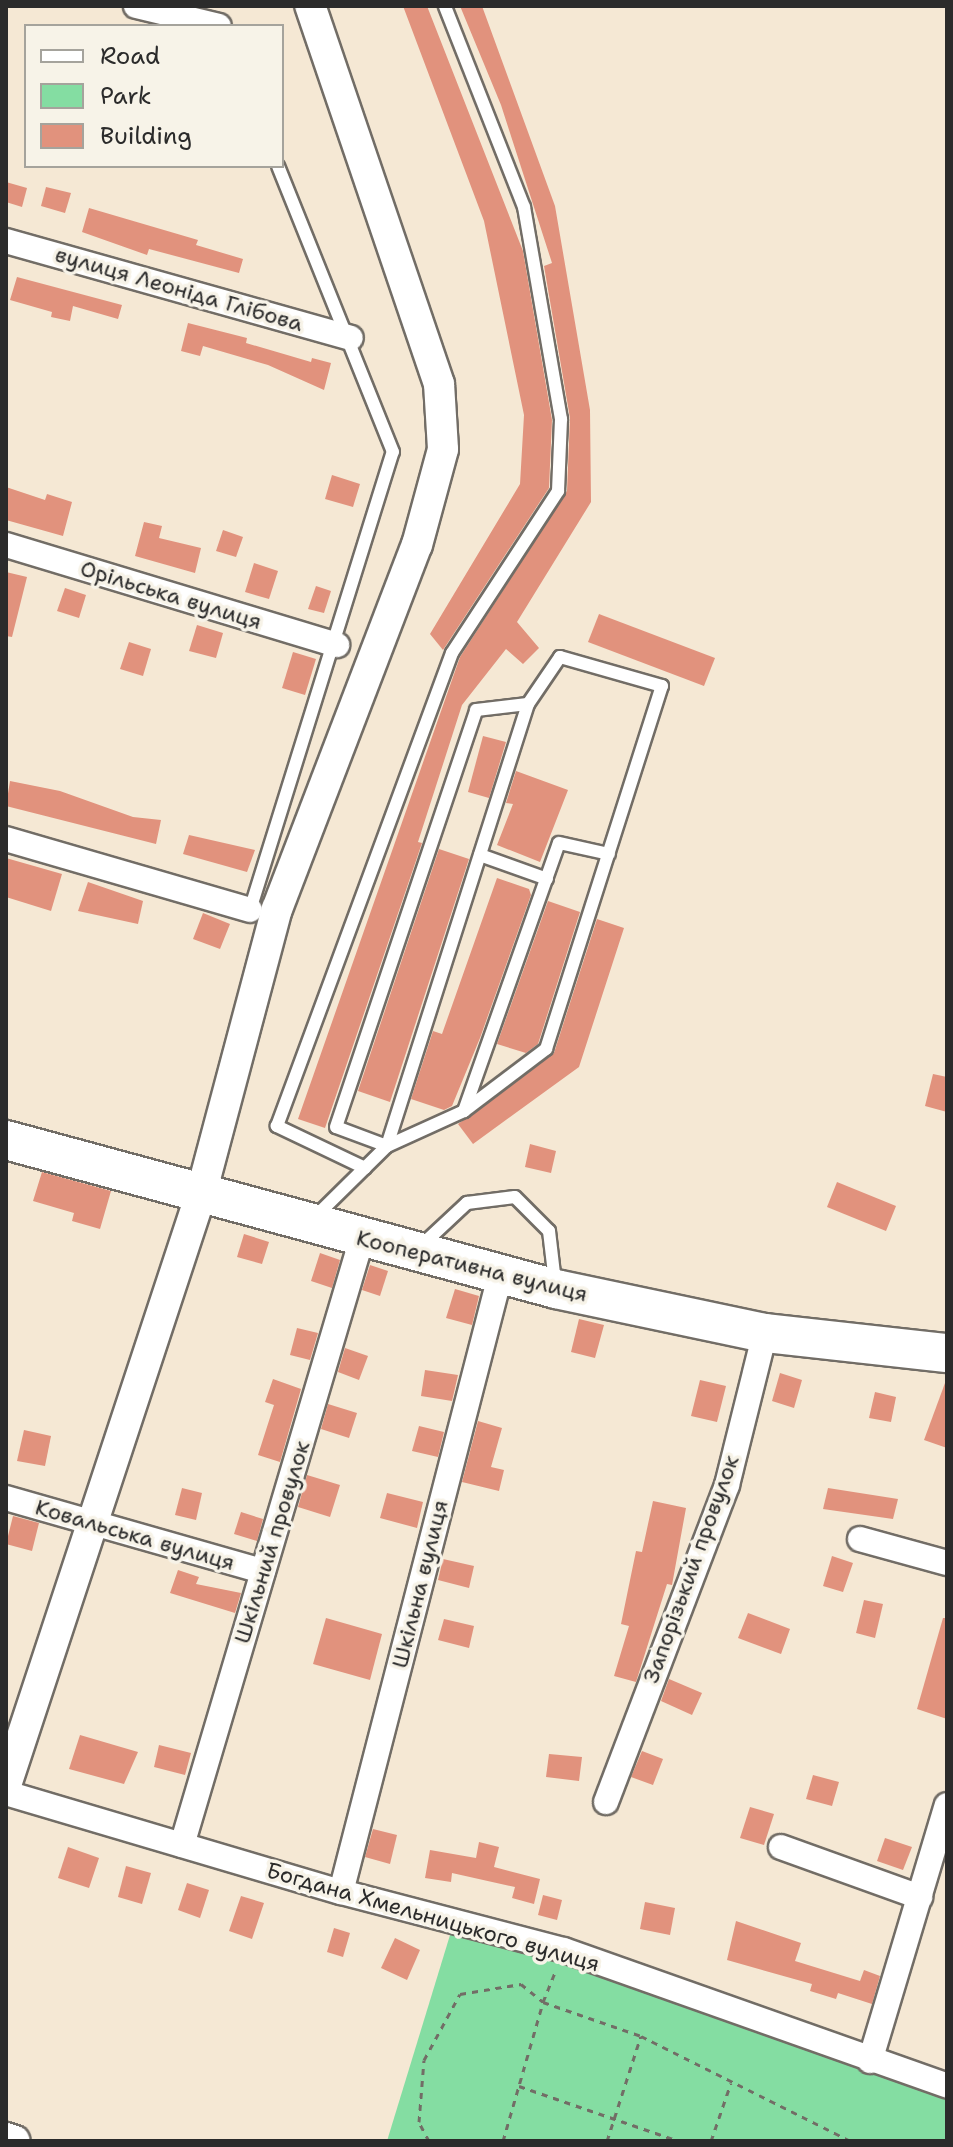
<!DOCTYPE html>
<html>
<head>
<meta charset="utf-8">
<style>
	body { margin:0 }
	#map { position:relative; width:953px; height:2147px; overflow:hidden; background:#f5e8d4; font-family:"Shantell Sans",sans-serif }
	div>[style] { position:absolute }
	[style*='--x'] { left:calc(var(--x)*1px); top:calc(var(--y)*1px); width:calc(var(--w)*1px); rotate:calc(var(--a)*1deg) }
	.green>* { inset:0; background:#84dda2 }
	.building>* { inset:0; background:#e1927d }
	.path>* { height:3px; margin-top:-1.5px; transform-origin:0; background:repeating-linear-gradient(90deg,#726d66 0 6px,transparent 0 12px) }
	.roads { filter:drop-shadow(2px 0 #726d66) drop-shadow(-2px 0 #726d66) drop-shadow(0 2px #726d66) drop-shadow(0 -2px #726d66) }
	.service>* { height:12px; margin:-6px; padding:0 6px; transform-origin:6px; border-radius:6px; background:#fff }
	.minor>* { height:24px; margin:-12px; padding:0 12px; transform-origin:12px; border-radius:12px; background:#fff }
	.tertiary>* { height:30px; margin:-15px; padding:0 15px; transform-origin:15px; border-radius:15px; background:#fff }
	.primary>* { height:38px; margin:-19px; padding:0 19px; transform-origin:19px; border-radius:19px; background:#fff }
	span { translate:-50% -50%; white-space:nowrap; text-align:center; line-height:1.15; -webkit-text-stroke:7px #f7f3e8; paint-order:stroke }
	.street-label { font-size:22px; color:#2b2b2b }
	.frame { position:absolute; inset:0; border:8px solid #2b2b2b; pointer-events:none }
	.legend { position:absolute; left:24px; top:24px; width:260px; height:144px; box-sizing:border-box; background:#f7f3e8; border:2px solid #a5a39c; margin:0; padding:10px 14px; list-style:none; font-size:24px; color:#2b2b2b }
	.legend li { display:flex; align-items:center; gap:16px; height:40px }
	.legend b { width:40px; border:2px solid #a5a39c }
</style>
</head>
<body>
<div id="map">
	<div class="green">
		<i style="clip-path:polygon(454px 1922px,947px 2086px,947px 2141px,387px 2141px)"></i>
	</div>
	<div class="building">
		<i style="clip-path:polygon(403px 6px,427px 6px,523px 251px,552px 420px,549px 488px,443px 650px,430px 634px,520px 484px,524px 415px,484px 221px)"></i>
		<i style="clip-path:polygon(460px 6px,482px 6px,555px 206px,590px 410px,591px 502px,517px 622px,539px 648px,523px 664px,506px 649px,462px 705px,418px 842px,422px 843px,325px 1128px,298px 1119px,460px 657px,567px 491px,570px 418px,544px 266px,552px 263px,501px 105px)"></i>
		<i style="clip-path:polygon(6px 182px,27px 188px,22px 207px,6px 202px)"></i>
		<i style="clip-path:polygon(46px 187px,71px 193px,65px 213px,41px 206px)"></i>
		<i style="clip-path:polygon(89px 208px,198px 240px,196px 245px,243px 259px,239px 273px,149px 249px,147px 255px,82px 232px)"></i>
		<i style="clip-path:polygon(17px 277px,122px 305px,118px 319px,73px 306px,70px 321px,51px 317px,52px 312px,10px 300px)"></i>
		<i style="clip-path:polygon(188px 323px,247px 338px,246px 343px,311px 362px,312px 358px,331px 363px,324px 390px,268px 365px,203px 346px,200px 356px,181px 351px)"></i>
		<i style="clip-path:polygon(332px 475px,360px 484px,353px 507px,325px 499px)"></i>
		<i style="clip-path:polygon(6px 487px,45px 500px,47px 494px,72px 502px,63px 536px,6px 520px)"></i>
		<i style="clip-path:polygon(144px 522px,162px 526px,159px 538px,201px 548px,195px 573px,135px 556px)"></i>
		<i style="clip-path:polygon(223px 530px,243px 537px,236px 557px,216px 551px)"></i>
		<i style="clip-path:polygon(254px 563px,278px 571px,269px 599px,245px 592px)"></i>
		<i style="clip-path:polygon(6px 572px,27px 577px,12px 637px,6px 636px)"></i>
		<i style="clip-path:polygon(316px 586px,331px 591px,324px 613px,308px 609px)"></i>
		<i style="clip-path:polygon(65px 588px,86px 595px,79px 618px,57px 611px)"></i>
		<i style="clip-path:polygon(599px 614px,715px 658px,704px 686px,588px 642px)"></i>
		<i style="clip-path:polygon(197px 625px,223px 633px,216px 658px,189px 651px)"></i>
		<i style="clip-path:polygon(129px 642px,151px 649px,143px 676px,120px 669px)"></i>
		<i style="clip-path:polygon(293px 652px,316px 659px,305px 695px,282px 688px)"></i>
		<i style="clip-path:polygon(483px 736px,506px 742px,489px 798px,468px 792px)"></i>
		<i style="clip-path:polygon(516px 771px,568px 790px,540px 862px,497px 845px,513px 804px,506px 803px)"></i>
		<i style="clip-path:polygon(10px 781px,60px 791px,133px 817px,161px 820px,156px 844px,6px 806px)"></i>
		<i style="clip-path:polygon(189px 835px,255px 850px,247px 872px,183px 854px)"></i>
		<i style="clip-path:polygon(439px 849px,469px 859px,390px 1102px,358px 1091px)"></i>
		<i style="clip-path:polygon(6px 858px,62px 874px,51px 911px,6px 897px)"></i>
		<i style="clip-path:polygon(497px 878px,529px 889px,531px 895px,480px 1038px,452px 1106px,444px 1110px,411px 1099px,433px 1031px,442px 1034px)"></i>
		<i style="clip-path:polygon(88px 882px,143px 901px,138px 924px,78px 911px)"></i>
		<i style="clip-path:polygon(548px 901px,580px 912px,538px 1044px,526px 1053px,497px 1044px)"></i>
		<i style="clip-path:polygon(203px 913px,230px 924px,220px 949px,193px 939px)"></i>
		<i style="clip-path:polygon(597px 919px,624px 928px,579px 1067px,473px 1144px,458px 1124px,554px 1053px)"></i>
		<i style="clip-path:polygon(933px 1074px,947px 1077px,947px 1112px,925px 1106px)"></i>
		<i style="clip-path:polygon(530px 1144px,556px 1151px,551px 1173px,525px 1167px)"></i>
		<i style="clip-path:polygon(42px 1172px,111px 1191px,100px 1229px,72px 1221px,74px 1213px,33px 1201px)"></i>
		<i style="clip-path:polygon(837px 1182px,896px 1206px,886px 1231px,827px 1207px)"></i>
		<i style="clip-path:polygon(244px 1234px,269px 1242px,262px 1264px,237px 1257px)"></i>
		<i style="clip-path:polygon(320px 1253px,340px 1260px,332px 1288px,311px 1281px)"></i>
		<i style="clip-path:polygon(370px 1265px,388px 1271px,380px 1296px,362px 1290px)"></i>
		<i style="clip-path:polygon(455px 1289px,479px 1296px,472px 1325px,446px 1318px)"></i>
		<i style="clip-path:polygon(579px 1319px,604px 1325px,595px 1358px,571px 1352px)"></i>
		<i style="clip-path:polygon(297px 1328px,318px 1333px,310px 1360px,290px 1355px)"></i>
		<i style="clip-path:polygon(345px 1348px,368px 1356px,359px 1380px,338px 1372px)"></i>
		<i style="clip-path:polygon(425px 1370px,458px 1375px,452px 1401px,421px 1396px)"></i>
		<i style="clip-path:polygon(780px 1373px,802px 1380px,794px 1408px,772px 1401px)"></i>
		<i style="clip-path:polygon(273px 1379px,301px 1389px,280px 1462px,258px 1455px,274px 1405px,265px 1402px)"></i>
		<i style="clip-path:polygon(700px 1380px,726px 1386px,717px 1422px,691px 1416px)"></i>
		<i style="clip-path:polygon(945px 1383px,947px 1383px,947px 1448px,924px 1440px)"></i>
		<i style="clip-path:polygon(875px 1392px,896px 1397px,891px 1422px,869px 1418px)"></i>
		<i style="clip-path:polygon(328px 1404px,357px 1413px,349px 1438px,321px 1429px)"></i>
		<i style="clip-path:polygon(478px 1421px,502px 1428px,491px 1467px,504px 1470px,499px 1491px,462px 1482px)"></i>
		<i style="clip-path:polygon(419px 1426px,444px 1432px,438px 1457px,412px 1451px)"></i>
		<i style="clip-path:polygon(24px 1430px,51px 1436px,45px 1466px,17px 1461px)"></i>
		<i style="clip-path:polygon(307px 1475px,340px 1485px,330px 1517px,298px 1507px)"></i>
		<i style="clip-path:polygon(182px 1488px,202px 1493px,196px 1520px,175px 1515px)"></i>
		<i style="clip-path:polygon(828px 1488px,898px 1499px,893px 1519px,823px 1509px)"></i>
		<i style="clip-path:polygon(387px 1493px,423px 1502px,417px 1528px,380px 1518px)"></i>
		<i style="clip-path:polygon(653px 1501px,686px 1508px,672px 1585px,667px 1584px,636px 1682px,614px 1676px,629px 1626px,621px 1624px,636px 1551px,642px 1552px)"></i>
		<i style="clip-path:polygon(241px 1512px,263px 1519px,257px 1541px,234px 1534px)"></i>
		<i style="clip-path:polygon(13px 1516px,39px 1523px,32px 1551px,6px 1544px)"></i>
		<i style="clip-path:polygon(832px 1556px,853px 1563px,843px 1592px,823px 1586px)"></i>
		<i style="clip-path:polygon(443px 1559px,474px 1566px,469px 1588px,438px 1580px)"></i>
		<i style="clip-path:polygon(178px 1570px,199px 1577px,196px 1584px,241px 1593px,235px 1613px,170px 1593px)"></i>
		<i style="clip-path:polygon(864px 1600px,883px 1604px,875px 1638px,856px 1633px)"></i>
		<i style="clip-path:polygon(748px 1613px,790px 1629px,781px 1654px,738px 1638px)"></i>
		<i style="clip-path:polygon(326px 1618px,382px 1634px,370px 1680px,313px 1664px)"></i>
		<i style="clip-path:polygon(943px 1618px,947px 1618px,947px 1719px,917px 1709px)"></i>
		<i style="clip-path:polygon(444px 1619px,474px 1626px,469px 1648px,438px 1640px)"></i>
		<i style="clip-path:polygon(669px 1679px,702px 1693px,692px 1715px,661px 1701px)"></i>
		<i style="clip-path:polygon(80px 1735px,138px 1752px,124px 1784px,69px 1769px)"></i>
		<i style="clip-path:polygon(159px 1745px,191px 1753px,185px 1775px,154px 1767px)"></i>
		<i style="clip-path:polygon(642px 1751px,663px 1759px,653px 1785px,631px 1777px)"></i>
		<i style="clip-path:polygon(549px 1754px,582px 1757px,579px 1781px,546px 1777px)"></i>
		<i style="clip-path:polygon(813px 1775px,839px 1782px,832px 1806px,806px 1799px)"></i>
		<i style="clip-path:polygon(750px 1807px,774px 1814px,764px 1845px,740px 1838px)"></i>
		<i style="clip-path:polygon(373px 1829px,397px 1835px,390px 1864px,365px 1857px)"></i>
		<i style="clip-path:polygon(885px 1838px,912px 1847px,903px 1870px,877px 1861px)"></i>
		<i style="clip-path:polygon(479px 1842px,499px 1847px,494px 1867px,540px 1879px,534px 1904px,512px 1898px,515px 1887px,452px 1873px,451px 1882px,425px 1878px,430px 1850px,476px 1858px)"></i>
		<i style="clip-path:polygon(68px 1847px,99px 1858px,89px 1888px,58px 1878px)"></i>
		<i style="clip-path:polygon(126px 1866px,151px 1873px,142px 1904px,118px 1897px)"></i>
		<i style="clip-path:polygon(187px 1883px,209px 1890px,200px 1918px,178px 1910px)"></i>
		<i style="clip-path:polygon(543px 1895px,562px 1900px,557px 1920px,538px 1915px)"></i>
		<i style="clip-path:polygon(241px 1896px,264px 1903px,252px 1939px,229px 1931px)"></i>
		<i style="clip-path:polygon(645px 1902px,675px 1908px,670px 1935px,640px 1929px)"></i>
		<i style="clip-path:polygon(736px 1921px,801px 1943px,795px 1961px,860px 1981px,864px 1970px,880px 1976px,872px 2004px,838px 1993px,836px 1999px,810px 1991px,812px 1984px,727px 1960px)"></i>
		<i style="clip-path:polygon(334px 1928px,350px 1933px,343px 1957px,327px 1952px)"></i>
		<i style="clip-path:polygon(395px 1938px,420px 1950px,407px 1980px,381px 1968px)"></i>
	</div>
	<div class="path">
		<i style="--x:519;--y:2086;--w:169;--a:19"></i>
		<i style="--x:429;--y:2141;--w:21;--a:-118"></i>
		<i style="--x:419;--y:2122;--w:62;--a:-85.4"></i>
		<i style="--x:424;--y:2060;--w:75;--a:-61.4"></i>
		<i style="--x:460;--y:1994;--w:62;--a:-9.3"></i>
		<i style="--x:521;--y:1984;--w:28;--a:39"></i>
		<i style="--x:543;--y:2002;--w:35;--a:-68"></i>
		<i style="--x:503;--y:2141;--w:145;--a:-73.9"></i>
		<i style="--x:543;--y:2002;--w:104;--a:19.1"></i>
		<i style="--x:641;--y:2036;--w:235;--a:26.6"></i>
		<i style="--x:607;--y:2141;--w:110;--a:-72.1"></i>
		<i style="--x:711;--y:2141;--w:61;--a:-71"></i>
	</div>
	<div class="roads">
		<div class="service">
			<i style="--x:480;--y:855;--w:71;--a:19.7"></i>
			<i style="--x:250;--y:910;--w:480;--a:-72.7"></i>
			<i style="--x:393;--y:452;--w:308;--a:-111.9"></i>
			<i style="--x:464;--y:1111;--w:284;--a:-70.5"></i>
			<i style="--x:559;--y:843;--w:51;--a:12.4"></i>
			<i style="--x:365;--y:1168;--w:98;--a:-154.5"></i>
			<i style="--x:277;--y:1126;--w:504;--a:-69.7"></i>
			<i style="--x:452;--y:653;--w:194;--a:-56.8"></i>
			<i style="--x:558;--y:491;--w:72;--a:-87.6"></i>
			<i style="--x:561;--y:419;--w:215;--a:-99.9"></i>
			<i style="--x:524;--y:207;--w:216;--a:-111.5"></i>
			<i style="--x:316;--y:1216;--w:100;--a:-44.6"></i>
			<i style="--x:387;--y:1146;--w:85;--a:-24.4"></i>
			<i style="--x:464;--y:1111;--w:103;--a:-37.1"></i>
			<i style="--x:546;--y:1049;--w:381;--a:-72.3"></i>
			<i style="--x:662;--y:686;--w:106;--a:-164.1"></i>
			<i style="--x:560;--y:657;--w:57;--a:124.2"></i>
			<i style="--x:528;--y:704;--w:464;--a:107.7"></i>
			<i style="--x:387;--y:1146;--w:54;--a:-159.6"></i>
			<i style="--x:336;--y:1127;--w:440;--a:-71.4"></i>
			<i style="--x:476;--y:710;--w:52;--a:-6.6"></i>
			<i style="--x:422;--y:1245;--w:62;--a:-43"></i>
			<i style="--x:467;--y:1203;--w:48;--a:-7.1"></i>
			<i style="--x:515;--y:1197;--w:48;--a:45"></i>
			<i style="--x:549;--y:1231;--w:51;--a:83.3"></i>
		</div>
		<div class="minor">
			<i style="--x:136;--y:6;--w:85;--a:13.5"></i>
			<i style="--x:6;--y:241;--w:358;--a:15.7"></i>
			<i style="--x:6;--y:545;--w:346;--a:16.8"></i>
			<i style="--x:6;--y:839;--w:254;--a:16.2"></i>
			<i style="--x:6;--y:1498;--w:267;--a:15.9"></i>
			<i style="--x:860;--y:1539;--w:90;--a:15.4"></i>
			<i style="--x:6;--y:1793;--w:349;--a:16.5"></i>
			<i style="--x:341;--y:1892;--w:230;--a:14.6"></i>
			<i style="--x:564;--y:1950;--w:406;--a:19.5"></i>
			<i style="--x:606;--y:1802;--w:339;--a:-69.1"></i>
			<i style="--x:727;--y:1485;--w:157;--a:-76"></i>
			<i style="--x:182;--y:1845;--w:633;--a:-73.48"></i>
			<i style="--x:781;--y:1847;--w:148;--a:19.8"></i>
			<i style="--x:341;--y:1892;--w:636;--a:-75.53"></i>
			<i style="--x:870;--y:2061;--w:267;--a:-73.3"></i>
		</div>
		<div class="tertiary">
			<i style="--x:6;--y:1785;--w:622;--a:-71.74"></i>
			<i style="--x:201;--y:1194;--w:295;--a:-75.1"></i>
			<i style="--x:277;--y:909;--w:390;--a:-69"></i>
			<i style="--x:417;--y:545;--w:99;--a:-74.8"></i>
			<i style="--x:443;--y:449;--w:65;--a:-93.5"></i>
			<i style="--x:439;--y:384;--w:399;--a:-108.8"></i>
			<i style="--x:6;--y:2138;--w:9;--a:18"></i>
		</div>
		<div class="primary">
			<i style="--x:6;--y:1140;--w:570;--a:15.16"></i>
			<i style="--x:556;--y:1289;--w:214;--a:11.9"></i>
			<i style="--x:765;--y:1333;--w:183;--a:6.3"></i>
		</div>
	</div>
	<div class="street-label">
		<span style="left:179px;top:289px;rotate:16deg">вулиця Леоніда Глібова</span>
		<span style="left:171px;top:595px;rotate:17deg">Орільська вулиця</span>
		<span style="left:472px;top:1266px;rotate:14deg">Кооперативна вулиця</span>
		<span style="left:135px;top:1535px;rotate:16deg">Ковальська вулиця</span>
		<span style="left:272px;top:1542px;rotate:-73deg">Шкільний провулок</span>
		<span style="left:691px;top:1569px;rotate:-70deg">Запорізький провулок</span>
		<span style="left:420px;top:1584px;rotate:-76deg">Шкільна вулиця</span>
		<span style="left:433px;top:1917px;rotate:16deg">Богдана Хмельницького вулиця</span>
	</div>
	<div class="frame"></div>
	<ul class="legend">
	<li><b style="height:10px;background:#fff"></b>Road</li>
	<li><b style="height:22px;background:#84dda2"></b>Park</li>
	<li><b style="height:22px;background:#e1927d"></b>Building</li>
	</ul>
</div>
</body>
</html>
